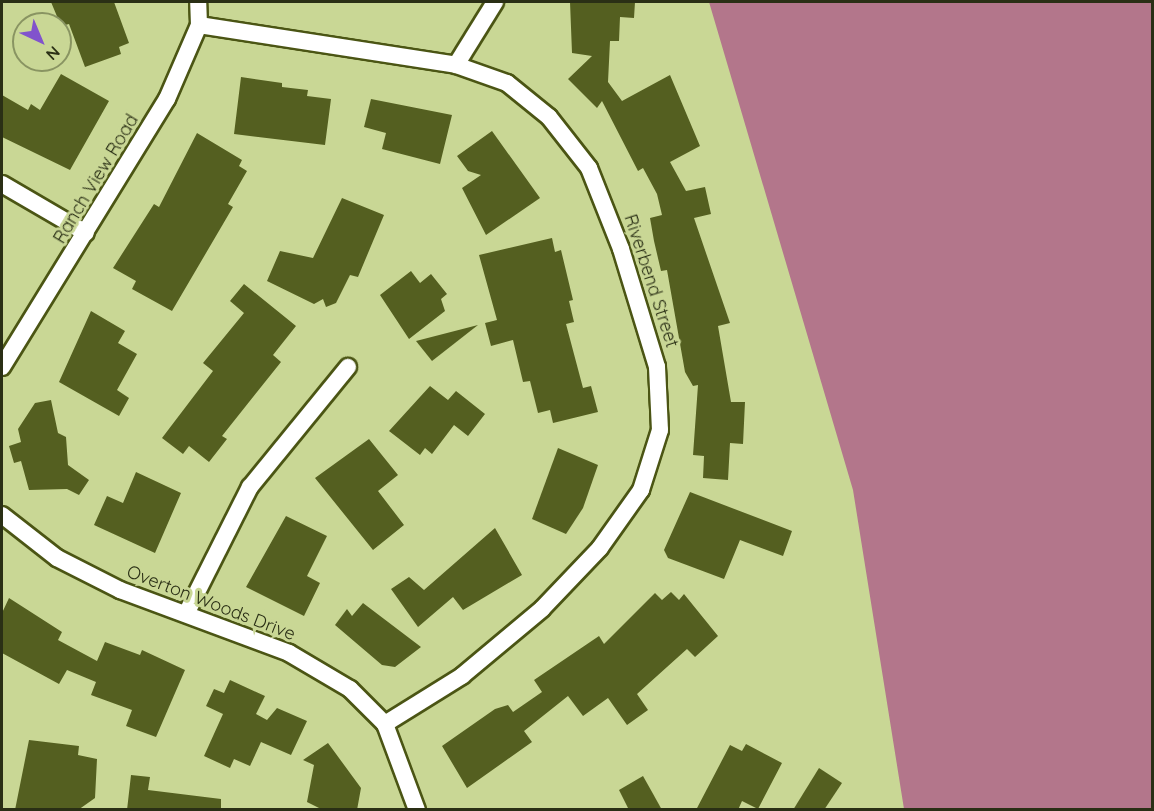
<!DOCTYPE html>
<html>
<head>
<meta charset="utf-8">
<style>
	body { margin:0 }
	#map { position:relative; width:1154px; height:811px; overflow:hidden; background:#c9d795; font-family:Quicksand,sans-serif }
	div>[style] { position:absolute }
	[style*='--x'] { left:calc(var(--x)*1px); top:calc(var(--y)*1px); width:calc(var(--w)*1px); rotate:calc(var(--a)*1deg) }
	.forest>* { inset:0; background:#b3768b }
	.building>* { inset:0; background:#545f20 }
	.roads { filter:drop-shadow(2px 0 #4b5514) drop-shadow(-2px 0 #4b5514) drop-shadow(0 2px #4b5514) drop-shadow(0 -2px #4b5514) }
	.minor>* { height:16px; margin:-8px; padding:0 8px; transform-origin:8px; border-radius:8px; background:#fff }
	span { translate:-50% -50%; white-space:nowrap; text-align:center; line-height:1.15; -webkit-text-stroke:6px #c9d795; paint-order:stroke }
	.street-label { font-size:18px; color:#2a2f15 }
	.frame { position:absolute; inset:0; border:3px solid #2a2f15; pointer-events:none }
	.north { position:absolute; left:12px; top:12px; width:60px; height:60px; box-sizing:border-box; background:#c9d795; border:2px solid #899462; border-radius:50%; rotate:136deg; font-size:16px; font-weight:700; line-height:24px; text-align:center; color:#2a2f15 }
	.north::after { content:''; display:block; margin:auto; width:21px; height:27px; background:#8153cc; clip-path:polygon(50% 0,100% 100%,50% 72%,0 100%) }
</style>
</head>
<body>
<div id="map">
	<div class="forest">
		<i style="clip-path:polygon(709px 2px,1152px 2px,1152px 809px,904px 809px,853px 490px)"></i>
	</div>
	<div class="building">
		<i style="clip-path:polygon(51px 2px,114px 2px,129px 43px,119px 47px,121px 54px,85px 67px,69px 24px,61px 26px)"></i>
		<i style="clip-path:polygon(570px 2px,635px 2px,634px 18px,620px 17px,619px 41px,610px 41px,608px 82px,622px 101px,670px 75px,700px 146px,670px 162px,686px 191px,705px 187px,711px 214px,694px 218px,730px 323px,718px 326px,731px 402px,745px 402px,743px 444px,730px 443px,728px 480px,703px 478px,704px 456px,693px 455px,698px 385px,693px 386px,685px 372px,667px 270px,661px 271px,654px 241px,650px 218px,662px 215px,657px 194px,643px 168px,638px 171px,602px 101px,597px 108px,568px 79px,592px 56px,572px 53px)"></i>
		<i style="clip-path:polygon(61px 74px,109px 101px,70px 170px,2px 137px,2px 95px,28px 110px,31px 104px,40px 110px)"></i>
		<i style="clip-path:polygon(241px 77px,282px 83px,282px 87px,308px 90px,307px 96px,331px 99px,325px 145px,234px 134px)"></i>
		<i style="clip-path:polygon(371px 99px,452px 115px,440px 164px,382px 149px,386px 133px,364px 127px)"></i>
		<i style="clip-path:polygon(492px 131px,540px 198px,486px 235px,462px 188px,481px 175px,468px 171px,457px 156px)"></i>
		<i style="clip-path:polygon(197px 133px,242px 160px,239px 166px,247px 171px,228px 204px,233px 207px,172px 311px,132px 289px,136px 281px,113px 268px,154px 204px,159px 207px)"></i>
		<i style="clip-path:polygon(342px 198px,384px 215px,358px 277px,350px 275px,336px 303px,326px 307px,323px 299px,314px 304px,267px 281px,280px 251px,313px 258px)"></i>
		<i style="clip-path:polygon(552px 238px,555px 252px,561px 250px,573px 300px,569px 301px,574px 322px,566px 324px,583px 388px,591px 386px,598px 412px,553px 423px,550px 410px,538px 413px,530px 381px,523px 382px,513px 340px,491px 346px,485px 323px,497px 320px,479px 255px)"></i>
		<i style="clip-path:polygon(411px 271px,420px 283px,431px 274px,447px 294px,441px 299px,445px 311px,409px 339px,380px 295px)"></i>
		<i style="clip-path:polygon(244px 284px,296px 326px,273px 355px,281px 362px,222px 436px,227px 439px,209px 462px,189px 446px,183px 454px,162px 438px,213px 371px,203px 363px,244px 313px,230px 301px)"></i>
		<i style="clip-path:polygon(91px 311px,125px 331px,118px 343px,137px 354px,117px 390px,129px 398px,119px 416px,59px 382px)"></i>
		<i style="clip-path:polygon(478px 325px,432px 361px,416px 341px)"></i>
		<i style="clip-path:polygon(430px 386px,448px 400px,456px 391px,485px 414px,468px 436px,454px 425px,432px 454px,425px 448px,420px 455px,389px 431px)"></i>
		<i style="clip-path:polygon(51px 400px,58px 433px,66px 437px,68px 465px,89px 480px,79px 495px,67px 489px,29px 490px,21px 461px,14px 463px,9px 446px,21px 442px,18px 429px,35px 403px)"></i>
		<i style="clip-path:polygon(369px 439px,398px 475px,378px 491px,404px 525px,373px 550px,315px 478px)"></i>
		<i style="clip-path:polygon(558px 448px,598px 465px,583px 508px,566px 534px,532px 519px)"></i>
		<i style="clip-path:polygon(136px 472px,181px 493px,155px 553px,94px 525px,107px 496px,123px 503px)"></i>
		<i style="clip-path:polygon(690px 492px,792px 531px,783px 556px,740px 540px,724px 579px,668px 558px,664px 550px)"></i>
		<i style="clip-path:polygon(286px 516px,327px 536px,307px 576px,320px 583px,304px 616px,246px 587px)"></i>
		<i style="clip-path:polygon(495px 528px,522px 575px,463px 610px,453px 597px,418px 627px,391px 589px,409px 577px,424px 590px)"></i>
		<i style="clip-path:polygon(671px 592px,679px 600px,684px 594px,718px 636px,695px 657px,687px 649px,637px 694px,648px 710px,627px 725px,608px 698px,583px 716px,568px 696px,524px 731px,532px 742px,467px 788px,442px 746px,495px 709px,508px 705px,513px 712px,542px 692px,534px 680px,599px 636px,604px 644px,655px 593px,662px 600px)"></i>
		<i style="clip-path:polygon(9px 598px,62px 632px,58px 640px,97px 661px,105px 642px,140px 655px,142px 650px,185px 670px,156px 737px,126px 726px,132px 710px,91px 695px,96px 682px,67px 670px,59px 684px,2px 653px,2px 613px)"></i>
		<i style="clip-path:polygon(363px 603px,421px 647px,395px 667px,382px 665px,335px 625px,347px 609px,352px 616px)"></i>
		<i style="clip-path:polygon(230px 680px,265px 696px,256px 714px,267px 720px,277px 708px,307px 721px,291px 755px,261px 742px,250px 766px,234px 759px,230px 768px,204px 756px,223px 714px,206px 706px,214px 689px,224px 693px)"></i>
		<i style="clip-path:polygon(29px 740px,79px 746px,78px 755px,97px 759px,95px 798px,78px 810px,15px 810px)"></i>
		<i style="clip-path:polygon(328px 743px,361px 788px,357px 810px,323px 810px,307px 802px,314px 765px,303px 760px)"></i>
		<i style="clip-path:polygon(746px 744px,782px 763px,758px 809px,742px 801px,738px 810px,696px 810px,730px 745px,742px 751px)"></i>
		<i style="clip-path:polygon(819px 768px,842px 783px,824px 810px,793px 810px)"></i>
		<i style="clip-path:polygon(131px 775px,150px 777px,148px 790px,221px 799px,221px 810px,127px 810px)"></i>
		<i style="clip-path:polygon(643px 776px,652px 792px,662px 810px,629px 810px,619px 790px)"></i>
	</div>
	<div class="roads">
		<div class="minor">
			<i style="--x:199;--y:25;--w:260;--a:8.8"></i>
			<i style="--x:456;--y:65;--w:54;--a:19.4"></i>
			<i style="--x:507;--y:83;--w:54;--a:39"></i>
			<i style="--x:549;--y:117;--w:65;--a:51.9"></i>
			<i style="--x:589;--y:168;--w:87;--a:68.4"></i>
			<i style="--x:621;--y:249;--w:123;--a:73"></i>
			<i style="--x:657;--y:367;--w:63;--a:87.3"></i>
			<i style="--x:660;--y:430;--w:63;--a:107.6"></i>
			<i style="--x:641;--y:490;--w:71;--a:125.3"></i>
			<i style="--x:600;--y:548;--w:84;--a:133.6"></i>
			<i style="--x:542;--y:609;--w:104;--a:140.1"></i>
			<i style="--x:462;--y:676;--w:91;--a:148.1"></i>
			<i style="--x:456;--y:65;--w:74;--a:-58.2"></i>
			<i style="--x:2;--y:184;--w:97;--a:30.3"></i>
			<i style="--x:2;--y:367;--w:315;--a:-58.4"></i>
			<i style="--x:167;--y:99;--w:81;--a:-66.6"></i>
			<i style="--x:199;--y:25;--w:23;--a:-92"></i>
			<i style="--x:2;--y:515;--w:70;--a:38"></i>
			<i style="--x:57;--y:558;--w:71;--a:26.9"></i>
			<i style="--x:120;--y:590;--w:180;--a:20.4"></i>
			<i style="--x:289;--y:653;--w:71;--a:30.5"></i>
			<i style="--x:350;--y:689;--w:49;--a:45"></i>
			<i style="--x:385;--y:724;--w:92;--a:69.6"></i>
			<i style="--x:187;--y:612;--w:140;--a:-63.3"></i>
			<i style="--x:250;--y:487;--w:155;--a:-50.8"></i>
		</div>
	</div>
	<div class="street-label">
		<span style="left:96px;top:179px;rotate:-59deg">Ranch View Road</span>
		<span style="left:651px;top:281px;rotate:72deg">Riverbend Street</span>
		<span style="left:211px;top:603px;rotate:21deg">Overton Woods Drive</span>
	</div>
	<div class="frame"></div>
	<div class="north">N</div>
</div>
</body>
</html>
